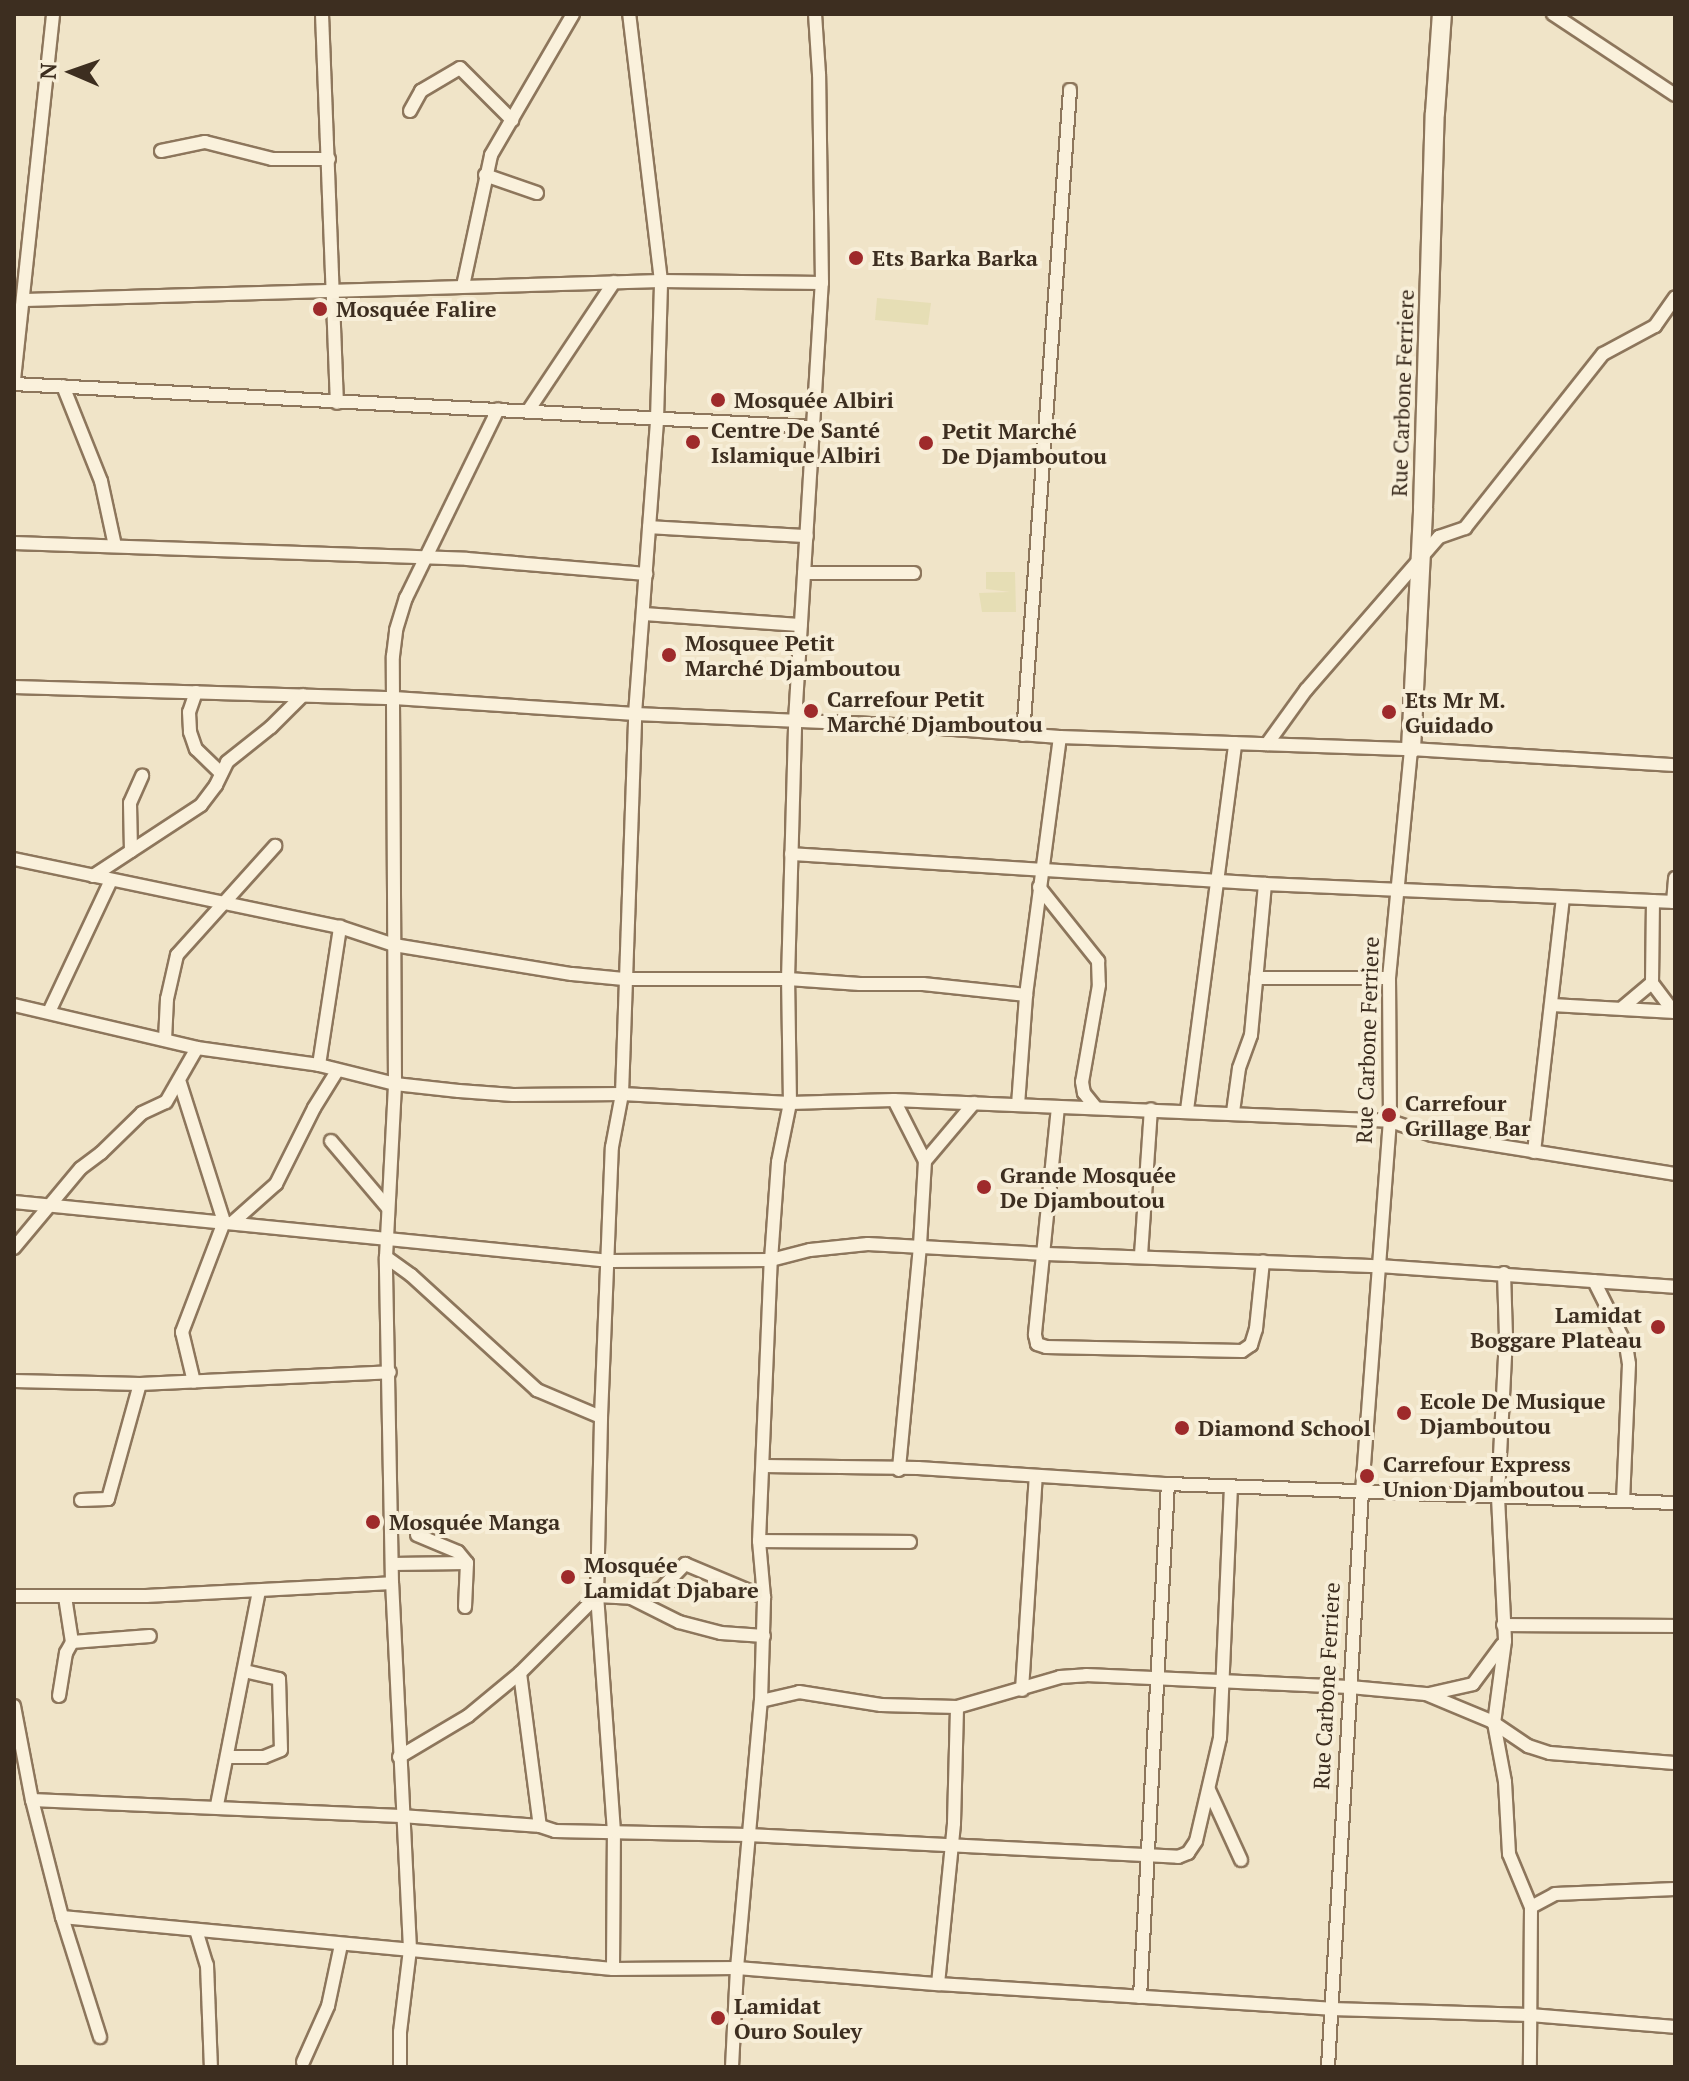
<!DOCTYPE html>
<html>
<head>
<meta charset="utf-8">
<style>
	body { margin:0 }
	#map { position:relative; width:1689px; height:2081px; overflow:hidden; background:#f0e4c8; font-family:"PT Serif",serif }
	div>[style] { position:absolute }
	[style*='--x'] { left:calc(var(--x)*1px); top:calc(var(--y)*1px); width:calc(var(--w)*1px); rotate:calc(var(--a)*1deg) }
	.farmland>* { inset:0; background:#e6deb5 }
	.roads { filter:drop-shadow(2px 0 #8d765c) drop-shadow(-2px 0 #8d765c) drop-shadow(0 2px #8d765c) drop-shadow(0 -2px #8d765c) }
	.street>* { height:12px; margin:-6px; padding:0 6px; transform-origin:6px; border-radius:6px; background:#faf1dc }
	.secondary>* { height:18px; margin:-9px; padding:0 9px; transform-origin:9px; border-radius:9px; background:#faf1dc }
	.dots>* { width:22px; height:22px; translate:-50% -50%; box-sizing:border-box; border:4px solid #f7eed8; border-radius:50% }
	span { translate:-50% -50%; white-space:nowrap; text-align:center; line-height:1.15; -webkit-text-stroke:8px #f7eed8; paint-order:stroke }
	.poi-label { font-size:22px; color:#3d2e20; font-weight:700 }
	.left { translate:0 -50%; text-align:left }
	.right { translate:-100% -50%; text-align:right }
	.street-label { font-size:22px; color:#3d2e20 }
	.frame { position:absolute; inset:0; border:16px solid #3d2e20; pointer-events:none }
	.north { position:absolute; left:32px; top:32px; width:80px; height:80px; -webkit-text-stroke:6px #f7eed8; paint-order:stroke; rotate:272deg; font-size:22px; font-weight:700; line-height:32px; text-align:center; color:#3d2e20 }
	.north::after { content:''; display:block; margin:auto; width:28px; height:36px; background:#3d2e20; clip-path:polygon(50% 0,100% 100%,50% 72%,0 100%) }
</style>
</head>
<body>
<div id="map">
	<div class="farmland">
		<i style="clip-path:polygon(877px 298px,931px 303px,928px 325px,875px 320px)"></i>
		<i style="clip-path:polygon(986px 572px,1015px 572px,1016px 612px,982px 612px,979px 593px,1010px 592px,986px 589px)"></i>
	</div>
	<div class="roads">
		<div class="street">
			<i style="--x:322;--y:14;--w:389;--a:87.8"></i>
			<i style="--x:1553;--y:14;--w:146;--a:33.6"></i>
			<i style="--x:410;--y:111;--w:23;--a:-61"></i>
			<i style="--x:421;--y:91;--w:45;--a:-30.5"></i>
			<i style="--x:460;--y:68;--w:74;--a:45"></i>
			<i style="--x:161;--y:151;--w:45;--a:-11.6"></i>
			<i style="--x:205;--y:142;--w:69;--a:14.2"></i>
			<i style="--x:272;--y:159;--w:57;--a:0"></i>
			<i style="--x:485;--y:175;--w:55;--a:19.1"></i>
			<i style="--x:463;--y:286;--w:134;--a:-77.9"></i>
			<i style="--x:491;--y:155;--w:163;--a:-59.8"></i>
			<i style="--x:25;--y:300;--w:636;--a:-1.71"></i>
			<i style="--x:661;--y:281;--w:161;--a:0.7"></i>
			<i style="--x:14;--y:380;--w:368;--a:-83.9"></i>
			<i style="--x:14;--y:384;--w:801;--a:3.08"></i>
			<i style="--x:63;--y:386;--w:102;--a:68.2"></i>
			<i style="--x:101;--y:481;--w:66;--a:77.8"></i>
			<i style="--x:528;--y:411;--w:155;--a:-56.3"></i>
			<i style="--x:649;--y:527;--w:158;--a:3.3"></i>
			<i style="--x:14;--y:543;--w:453;--a:2"></i>
			<i style="--x:467;--y:559;--w:180;--a:4.8"></i>
			<i style="--x:804;--y:573;--w:110;--a:0"></i>
			<i style="--x:643;--y:614;--w:158;--a:4"></i>
			<i style="--x:14;--y:687;--w:380;--a:1.7"></i>
			<i style="--x:394;--y:698;--w:242;--a:3.8"></i>
			<i style="--x:635;--y:714;--w:266;--a:2.4"></i>
			<i style="--x:901;--y:725;--w:159;--a:4.3"></i>
			<i style="--x:1060;--y:737;--w:351;--a:2"></i>
			<i style="--x:1411;--y:749;--w:264;--a:3.5"></i>
			<i style="--x:196;--y:692;--w:21;--a:109"></i>
			<i style="--x:189;--y:712;--w:20;--a:87"></i>
			<i style="--x:190;--y:732;--w:18;--a:71"></i>
			<i style="--x:196;--y:749;--w:35;--a:44"></i>
			<i style="--x:1023;--y:735;--w:647;--a:-85.83"></i>
			<i style="--x:1267;--y:744;--w:67;--a:-54.2"></i>
			<i style="--x:1306;--y:690;--w:203;--a:-49"></i>
			<i style="--x:1439;--y:537;--w:28;--a:-19"></i>
			<i style="--x:1465;--y:528;--w:222;--a:-51.6"></i>
			<i style="--x:1603;--y:354;--w:59;--a:-28.3"></i>
			<i style="--x:1655;--y:326;--w:35;--a:-55"></i>
			<i style="--x:131;--y:851;--w:48;--a:-91.2"></i>
			<i style="--x:130;--y:803;--w:30;--a:-66"></i>
			<i style="--x:791;--y:854;--w:475;--a:3.6"></i>
			<i style="--x:1265;--y:884;--w:410;--a:2.5"></i>
			<i style="--x:14;--y:859;--w:333;--a:11.8"></i>
			<i style="--x:340;--y:927;--w:57;--a:18.4"></i>
			<i style="--x:394;--y:945;--w:180;--a:9.3"></i>
			<i style="--x:572;--y:974;--w:52;--a:5.5"></i>
			<i style="--x:624;--y:979;--w:164;--a:0"></i>
			<i style="--x:788;--y:979;--w:72;--a:4"></i>
			<i style="--x:860;--y:984;--w:63;--a:0"></i>
			<i style="--x:923;--y:984;--w:104;--a:6.1"></i>
			<i style="--x:93;--y:876;--w:129;--a:-33.3"></i>
			<i style="--x:201;--y:805;--w:25;--a:-53"></i>
			<i style="--x:216;--y:785;--w:25;--a:-64"></i>
			<i style="--x:227;--y:762;--w:56;--a:-38.5"></i>
			<i style="--x:271;--y:727;--w:45;--a:-45"></i>
			<i style="--x:1039;--y:887;--w:95;--a:51.4"></i>
			<i style="--x:1098;--y:961;--w:24;--a:88"></i>
			<i style="--x:1099;--y:985;--w:98;--a:99.9"></i>
			<i style="--x:1082;--y:1082;--w:11;--a:80"></i>
			<i style="--x:1084;--y:1093;--w:19;--a:51"></i>
			<i style="--x:1653;--y:901;--w:82;--a:90.7"></i>
			<i style="--x:1652;--y:983;--w:36;--a:53"></i>
			<i style="--x:1673;--y:902;--w:24;--a:-85"></i>
			<i style="--x:1256;--y:978;--w:133;--a:0"></i>
			<i style="--x:14;--y:1005;--w:188;--a:13.2"></i>
			<i style="--x:197;--y:1048;--w:123;--a:7.9"></i>
			<i style="--x:319;--y:1065;--w:78;--a:14"></i>
			<i style="--x:395;--y:1084;--w:64;--a:6.2"></i>
			<i style="--x:459;--y:1091;--w:54;--a:4.2"></i>
			<i style="--x:513;--y:1095;--w:109;--a:-0.5"></i>
			<i style="--x:622;--y:1094;--w:168;--a:3.1"></i>
			<i style="--x:790;--y:1103;--w:104;--a:-1.7"></i>
			<i style="--x:894;--y:1100;--w:496;--a:2.4"></i>
			<i style="--x:1390;--y:1121;--w:44;--a:18.4"></i>
			<i style="--x:1432;--y:1135;--w:246;--a:9.1"></i>
			<i style="--x:1552;--y:1005;--w:123;--a:3.3"></i>
			<i style="--x:1623;--y:1007;--w:38;--a:-40"></i>
			<i style="--x:49;--y:1012;--w:146;--a:-64.8"></i>
			<i style="--x:165;--y:1040;--w:41;--a:-87.2"></i>
			<i style="--x:167;--y:999;--w:45;--a:-77.2"></i>
			<i style="--x:177;--y:955;--w:147;--a:-48"></i>
			<i style="--x:319;--y:1065;--w:140;--a:-81.3"></i>
			<i style="--x:180;--y:1083;--w:146;--a:72.4"></i>
			<i style="--x:224;--y:1222;--w:118;--a:110.9"></i>
			<i style="--x:182;--y:1332;--w:51;--a:76.5"></i>
			<i style="--x:894;--y:1100;--w:68;--a:63.1"></i>
			<i style="--x:925;--y:1161;--w:85;--a:93.4"></i>
			<i style="--x:920;--y:1246;--w:225;--a:95.4"></i>
			<i style="--x:1018;--y:1105;--w:110;--a:-85.8"></i>
			<i style="--x:1026;--y:995;--w:260;--a:-82.5"></i>
			<i style="--x:1058;--y:1107;--w:229;--a:95.8"></i>
			<i style="--x:1035;--y:1335;--w:9;--a:77"></i>
			<i style="--x:1037;--y:1344;--w:9;--a:18"></i>
			<i style="--x:1046;--y:1347;--w:196;--a:1.2"></i>
			<i style="--x:1242;--y:1351;--w:11;--a:-34"></i>
			<i style="--x:1251;--y:1345;--w:17;--a:-73"></i>
			<i style="--x:1256;--y:1329;--w:68;--a:-84.1"></i>
			<i style="--x:1187;--y:1110;--w:370;--a:-82.5"></i>
			<i style="--x:1233;--y:1112;--w:44;--a:-82.2"></i>
			<i style="--x:1239;--y:1068;--w:35;--a:-70"></i>
			<i style="--x:1251;--y:1035;--w:152;--a:-84.7"></i>
			<i style="--x:331;--y:1141;--w:87;--a:49.7"></i>
			<i style="--x:1534;--y:1152;--w:255;--a:-83.5"></i>
			<i style="--x:925;--y:1161;--w:76;--a:-49.8"></i>
			<i style="--x:14;--y:1202;--w:599;--a:5.65"></i>
			<i style="--x:610;--y:1261;--w:161;--a:-0.4"></i>
			<i style="--x:771;--y:1260;--w:40;--a:-14.4"></i>
			<i style="--x:810;--y:1250;--w:58;--a:-5.9"></i>
			<i style="--x:868;--y:1244;--w:178;--a:3.2"></i>
			<i style="--x:1046;--y:1254;--w:332;--a:2.1"></i>
			<i style="--x:1378;--y:1266;--w:298;--a:4"></i>
			<i style="--x:232;--y:1223;--w:59;--a:-41.6"></i>
			<i style="--x:276;--y:1184;--w:85;--a:-63.4"></i>
			<i style="--x:314;--y:1108;--w:44;--a:-58.1"></i>
			<i style="--x:14;--y:1248;--w:104;--a:-50.1"></i>
			<i style="--x:81;--y:1168;--w:25;--a:-37"></i>
			<i style="--x:101;--y:1153;--w:57;--a:-44.3"></i>
			<i style="--x:142;--y:1113;--w:26;--a:-25"></i>
			<i style="--x:166;--y:1102;--w:62;--a:-60.1"></i>
			<i style="--x:1141;--y:1255;--w:146;--a:-86.1"></i>
			<i style="--x:386;--y:1257;--w:31;--a:36"></i>
			<i style="--x:411;--y:1275;--w:171;--a:42.4"></i>
			<i style="--x:537;--y:1390;--w:69;--a:22.9"></i>
			<i style="--x:1504;--y:1273;--w:64;--a:88.2"></i>
			<i style="--x:1506;--y:1337;--w:160;--a:92.9"></i>
			<i style="--x:1498;--y:1497;--w:144;--a:87.2"></i>
			<i style="--x:1505;--y:1641;--w:83;--a:97.6"></i>
			<i style="--x:1494;--y:1723;--w:60;--a:79.4"></i>
			<i style="--x:1505;--y:1782;--w:72;--a:86.8"></i>
			<i style="--x:1509;--y:1854;--w:57;--a:67.5"></i>
			<i style="--x:1531;--y:1907;--w:160;--a:90.4"></i>
			<i style="--x:1594;--y:1281;--w:72;--a:63.4"></i>
			<i style="--x:1626;--y:1345;--w:19;--a:81"></i>
			<i style="--x:1629;--y:1364;--w:137;--a:92.5"></i>
			<i style="--x:14;--y:1381;--w:126;--a:1.4"></i>
			<i style="--x:140;--y:1384;--w:250;--a:-2.7"></i>
			<i style="--x:764;--y:1466;--w:154;--a:0.7"></i>
			<i style="--x:918;--y:1468;--w:251;--a:3.7"></i>
			<i style="--x:1168;--y:1484;--w:507;--a:2.15"></i>
			<i style="--x:81;--y:1500;--w:27;--a:-2"></i>
			<i style="--x:108;--y:1499;--w:119;--a:-74.5"></i>
			<i style="--x:417;--y:1535;--w:44;--a:22.5"></i>
			<i style="--x:458;--y:1552;--w:14;--a:51"></i>
			<i style="--x:759;--y:1541;--w:151;--a:0.4"></i>
			<i style="--x:392;--y:1564;--w:75;--a:-0.8"></i>
			<i style="--x:467;--y:1563;--w:44;--a:92.6"></i>
			<i style="--x:14;--y:1596;--w:132;--a:0"></i>
			<i style="--x:146;--y:1596;--w:246;--a:-3"></i>
			<i style="--x:631;--y:1598;--w:31;--a:-17"></i>
			<i style="--x:661;--y:1589;--w:35;--a:-46"></i>
			<i style="--x:685;--y:1564;--w:86;--a:22.7"></i>
			<i style="--x:1503;--y:1625;--w:172;--a:0.3"></i>
			<i style="--x:72;--y:1642;--w:78;--a:-4.4"></i>
			<i style="--x:520;--y:1673;--w:154;--a:82.6"></i>
			<i style="--x:1022;--y:1690;--w:214;--a:-86.3"></i>
			<i style="--x:1429;--y:1694;--w:45;--a:-12.8"></i>
			<i style="--x:1473;--y:1684;--w:49;--a:-53.4"></i>
			<i style="--x:59;--y:1696;--w:44;--a:-80.8"></i>
			<i style="--x:66;--y:1653;--w:13;--a:-61"></i>
			<i style="--x:72;--y:1642;--w:46;--a:-98.8"></i>
			<i style="--x:761;--y:1701;--w:39;--a:-13"></i>
			<i style="--x:799;--y:1692;--w:83;--a:9"></i>
			<i style="--x:881;--y:1705;--w:76;--a:1.5"></i>
			<i style="--x:957;--y:1707;--w:107;--a:-16.2"></i>
			<i style="--x:1060;--y:1677;--w:26;--a:-4"></i>
			<i style="--x:1086;--y:1675;--w:264;--a:2.6"></i>
			<i style="--x:1350;--y:1687;--w:76;--a:5.3"></i>
			<i style="--x:1426;--y:1694;--w:70;--a:22.6"></i>
			<i style="--x:1491;--y:1721;--w:45;--a:34"></i>
			<i style="--x:1528;--y:1746;--w:23;--a:18"></i>
			<i style="--x:1550;--y:1753;--w:125;--a:4.6"></i>
			<i style="--x:14;--y:1706;--w:96;--a:79.2"></i>
			<i style="--x:32;--y:1800;--w:121;--a:75.6"></i>
			<i style="--x:62;--y:1917;--w:126;--a:72.4"></i>
			<i style="--x:228;--y:1757;--w:36;--a:0"></i>
			<i style="--x:264;--y:1757;--w:18;--a:-22"></i>
			<i style="--x:281;--y:1750;--w:71;--a:-91.6"></i>
			<i style="--x:279;--y:1679;--w:36;--a:-167"></i>
			<i style="--x:399;--y:1757;--w:80;--a:-30.7"></i>
			<i style="--x:468;--y:1716;--w:67;--a:-39.6"></i>
			<i style="--x:520;--y:1673;--w:109;--a:-45"></i>
			<i style="--x:597;--y:1596;--w:34;--a:3"></i>
			<i style="--x:631;--y:1598;--w:54;--a:26.6"></i>
			<i style="--x:679;--y:1622;--w:43;--a:14.7"></i>
			<i style="--x:721;--y:1633;--w:43;--a:4"></i>
			<i style="--x:1209;--y:1790;--w:77;--a:65.4"></i>
			<i style="--x:32;--y:1800;--w:369;--a:2.5"></i>
			<i style="--x:401;--y:1816;--w:139;--a:4.1"></i>
			<i style="--x:540;--y:1826;--w:16;--a:18"></i>
			<i style="--x:555;--y:1831;--w:193;--a:1.2"></i>
			<i style="--x:748;--y:1835;--w:431;--a:2.9"></i>
			<i style="--x:1178;--y:1857;--w:11;--a:-22"></i>
			<i style="--x:1188;--y:1853;--w:14;--a:-56"></i>
			<i style="--x:1196;--y:1841;--w:106;--a:-76.9"></i>
			<i style="--x:1220;--y:1738;--w:252;--a:-87.5"></i>
			<i style="--x:217;--y:1805;--w:218;--a:-78.9"></i>
			<i style="--x:1531;--y:1907;--w:27;--a:-28"></i>
			<i style="--x:1555;--y:1894;--w:120;--a:-2.4"></i>
			<i style="--x:62;--y:1917;--w:553;--a:5.39"></i>
			<i style="--x:613;--y:1969;--w:124;--a:-0.5"></i>
			<i style="--x:737;--y:1968;--w:202;--a:4.6"></i>
			<i style="--x:938;--y:1984;--w:394;--a:3.6"></i>
			<i style="--x:1331;--y:2009;--w:199;--a:1.7"></i>
			<i style="--x:1530;--y:2015;--w:145;--a:4.7"></i>
			<i style="--x:196;--y:1930;--w:37;--a:73"></i>
			<i style="--x:207;--y:1965;--w:102;--a:87.8"></i>
			<i style="--x:613;--y:1969;--w:137;--a:-89.6"></i>
			<i style="--x:614;--y:1832;--w:237;--a:-94.1"></i>
			<i style="--x:597;--y:1596;--w:179;--a:-88.7"></i>
			<i style="--x:601;--y:1417;--w:270;--a:-87.7"></i>
			<i style="--x:612;--y:1147;--w:54;--a:-79.3"></i>
			<i style="--x:622;--y:1094;--w:380;--a:-88"></i>
			<i style="--x:635;--y:714;--w:296;--a:-85.7"></i>
			<i style="--x:657;--y:419;--w:138;--a:-88.3"></i>
			<i style="--x:661;--y:281;--w:269;--a:-96.8"></i>
			<i style="--x:938;--y:1984;--w:162;--a:-84.3"></i>
			<i style="--x:954;--y:1823;--w:116;--a:-88.5"></i>
			<i style="--x:1140;--y:1997;--w:514;--a:-86.88"></i>
			<i style="--x:303;--y:2062;--w:61;--a:-65.9"></i>
			<i style="--x:328;--y:2006;--w:62;--a:-78"></i>
			<i style="--x:400;--y:2067;--w:35;--a:-90"></i>
			<i style="--x:400;--y:2032;--w:84;--a:-83.1"></i>
			<i style="--x:410;--y:1949;--w:366;--a:-92.8"></i>
			<i style="--x:392;--y:1583;--w:326;--a:-91.1"></i>
			<i style="--x:386;--y:1257;--w:173;--a:-87"></i>
			<i style="--x:395;--y:1084;--w:428;--a:-90.3"></i>
			<i style="--x:393;--y:656;--w:26;--a:-83"></i>
			<i style="--x:396;--y:630;--w:34;--a:-73"></i>
			<i style="--x:406;--y:598;--w:210;--a:-64"></i>
			<i style="--x:732;--y:2067;--w:99;--a:-87.1"></i>
			<i style="--x:737;--y:1968;--w:268;--a:-84.9"></i>
			<i style="--x:761;--y:1701;--w:104;--a:-88.3"></i>
			<i style="--x:764;--y:1597;--w:56;--a:-95.1"></i>
			<i style="--x:759;--y:1541;--w:281;--a:-87.6"></i>
			<i style="--x:771;--y:1260;--w:98;--a:-85.9"></i>
			<i style="--x:778;--y:1162;--w:60;--a:-78.5"></i>
			<i style="--x:790;--y:1103;--w:124;--a:-90.9"></i>
			<i style="--x:788;--y:979;--w:258;--a:-88.4"></i>
			<i style="--x:795;--y:721;--w:439;--a:-86.5"></i>
			<i style="--x:822;--y:283;--w:209;--a:-90.8"></i>
			<i style="--x:819;--y:74;--w:60;--a:-93.8"></i>
			<i style="--x:1328;--y:2067;--w:576;--a:-86.62"></i>
			<i style="--x:1362;--y:1492;--w:372;--a:-85.7"></i>
			<i style="--x:1390;--y:1121;--w:143;--a:-90.4"></i>
			<i style="--x:1389;--y:978;--w:230;--a:-84.5"></i>
		</div>
		<div class="secondary">
			<i style="--x:1411;--y:749;--w:241;--a:-87.1"></i>
			<i style="--x:1423;--y:508;--w:395;--a:-88.3"></i>
			<i style="--x:1435;--y:113;--w:99;--a:-86"></i>
		</div>
	</div>
	<div class="dots">
		<i style="left:856px;top:258px;background:#9e2a2b"></i>
		<i style="left:320px;top:309px;background:#9e2a2b"></i>
		<i style="left:718px;top:400px;background:#9e2a2b"></i>
		<i style="left:693px;top:442px;background:#9e2a2b"></i>
		<i style="left:926px;top:443px;background:#9e2a2b"></i>
		<i style="left:669px;top:655px;background:#9e2a2b"></i>
		<i style="left:811px;top:711px;background:#9e2a2b"></i>
		<i style="left:1389px;top:712px;background:#9e2a2b"></i>
		<i style="left:1389px;top:1115px;background:#9e2a2b"></i>
		<i style="left:984px;top:1187px;background:#9e2a2b"></i>
		<i style="left:1658px;top:1327px;background:#9e2a2b"></i>
		<i style="left:1404px;top:1413px;background:#9e2a2b"></i>
		<i style="left:1182px;top:1428px;background:#9e2a2b"></i>
		<i style="left:1367px;top:1476px;background:#9e2a2b"></i>
		<i style="left:373px;top:1522px;background:#9e2a2b"></i>
		<i style="left:568px;top:1577px;background:#9e2a2b"></i>
		<i style="left:718px;top:2018px;background:#9e2a2b"></i>
	</div>
	<div class="poi-label">
		<span class="left" style="left:872px;top:258px">Ets Barka Barka</span>
		<span class="left" style="left:336px;top:309px">Mosquée Falire</span>
		<span class="left" style="left:734px;top:400px">Mosquée Albiri</span>
		<span class="left" style="left:711px;top:442px">Centre De Santé<br>Islamique Albiri</span>
		<span class="left" style="left:942px;top:443px">Petit Marché<br>De Djamboutou</span>
		<span class="left" style="left:685px;top:655px">Mosquee Petit<br>Marché Djamboutou</span>
		<span class="left" style="left:827px;top:711px">Carrefour Petit<br>Marché Djamboutou</span>
		<span class="left" style="left:1405px;top:712px">Ets Mr M.<br>Guidado</span>
		<span class="left" style="left:1405px;top:1115px">Carrefour<br>Grillage Bar</span>
		<span class="left" style="left:1000px;top:1187px">Grande Mosquée<br>De Djamboutou</span>
		<span class="right" style="left:1642px;top:1327px">Lamidat<br>Boggare Plateau</span>
		<span class="left" style="left:1420px;top:1413px">Ecole De Musique<br>Djamboutou</span>
		<span class="left" style="left:1198px;top:1428px">Diamond School</span>
		<span class="left" style="left:1383px;top:1476px">Carrefour Express<br>Union Djamboutou</span>
		<span class="left" style="left:389px;top:1522px">Mosquée Manga</span>
		<span class="left" style="left:584px;top:1577px">Mosquée<br>Lamidat Djabare</span>
		<span class="left" style="left:734px;top:2018px">Lamidat<br>Ouro Souley</span>
	</div>
	<div class="street-label">
		<span style="left:1402px;top:393px;rotate:-88deg">Rue Carbone Ferriere</span>
		<span style="left:1367px;top:1040px;rotate:-88deg">Rue Carbone Ferriere</span>
		<span style="left:1326px;top:1686px;rotate:-87deg">Rue Carbone Ferriere</span>
	</div>
	<div class="frame"></div>
	<div class="north">N</div>
</div>
</body>
</html>
